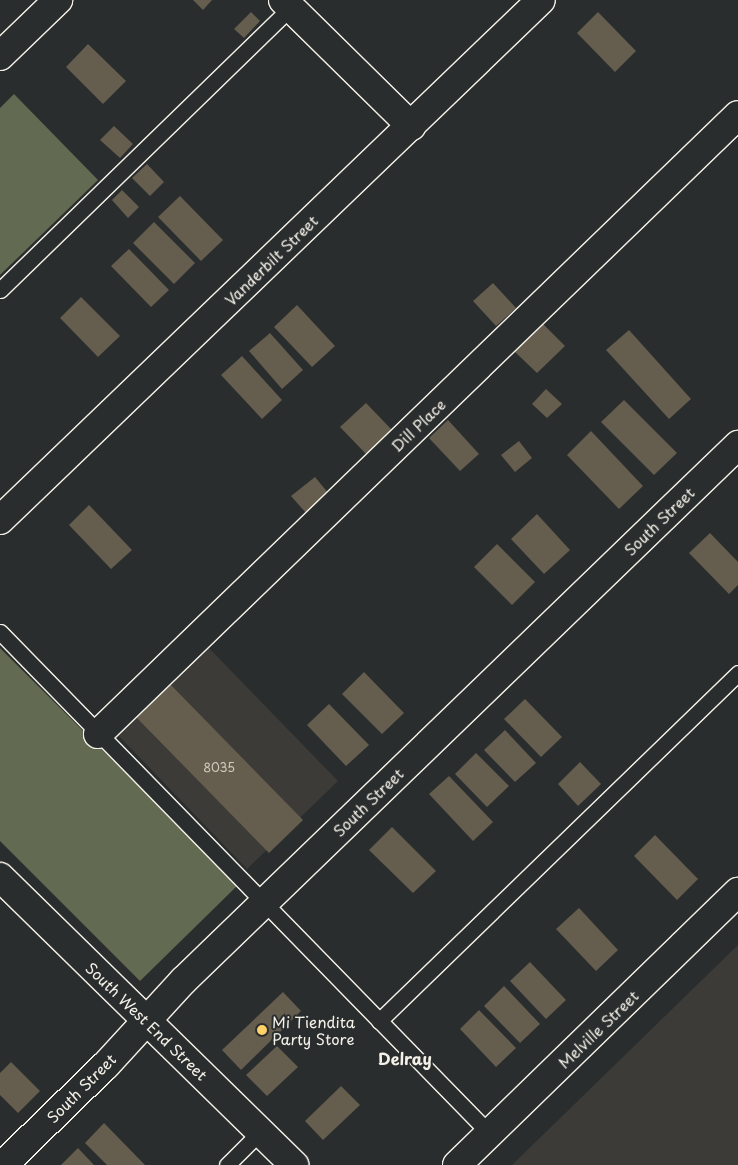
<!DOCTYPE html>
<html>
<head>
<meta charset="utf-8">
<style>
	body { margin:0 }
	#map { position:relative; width:738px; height:1165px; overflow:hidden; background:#2a2d2e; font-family:"Playpen Sans",sans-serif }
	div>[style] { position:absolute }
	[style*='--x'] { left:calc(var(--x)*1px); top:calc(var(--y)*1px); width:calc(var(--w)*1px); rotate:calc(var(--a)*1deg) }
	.built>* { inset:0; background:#3c3b37 }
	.green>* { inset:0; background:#626b51 }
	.building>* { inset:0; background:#655d4d }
	.roads { filter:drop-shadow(1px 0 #f4f1e8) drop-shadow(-1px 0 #f4f1e8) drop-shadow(0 1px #f4f1e8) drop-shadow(0 -1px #f4f1e8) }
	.lane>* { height:15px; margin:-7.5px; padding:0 7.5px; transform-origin:7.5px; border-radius:7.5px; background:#2a2d2e }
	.street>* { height:28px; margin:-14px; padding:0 14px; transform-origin:14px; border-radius:14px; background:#2a2d2e }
	.secondary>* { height:28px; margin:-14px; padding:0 14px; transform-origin:14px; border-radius:14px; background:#2a2d2e }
	.dots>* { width:14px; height:14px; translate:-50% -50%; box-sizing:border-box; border:2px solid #2a2d2e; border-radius:50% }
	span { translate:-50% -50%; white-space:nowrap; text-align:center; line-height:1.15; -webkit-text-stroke:4px #2a2d2e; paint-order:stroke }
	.number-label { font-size:12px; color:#d0ccc1 }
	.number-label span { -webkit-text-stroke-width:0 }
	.street-label { font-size:15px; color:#f4f1e8 }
	.poi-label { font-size:15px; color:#f4f1e8 }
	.left { translate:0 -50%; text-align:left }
	.neighbourhood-label { font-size:16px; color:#f4f1e8; font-weight:700 }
</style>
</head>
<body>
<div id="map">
	<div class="built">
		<i style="clip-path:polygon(205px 644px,338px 781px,247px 869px,114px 731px)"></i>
		<i style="clip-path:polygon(738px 945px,738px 1165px,512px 1165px)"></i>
	</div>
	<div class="green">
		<i style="clip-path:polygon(14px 94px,98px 180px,0 275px,0 108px)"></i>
		<i style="clip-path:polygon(0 648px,238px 885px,140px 981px,0 841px)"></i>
	</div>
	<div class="building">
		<i style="clip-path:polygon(193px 0,212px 0,203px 10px)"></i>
		<i style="clip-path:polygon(251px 12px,260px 21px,244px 38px,234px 29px)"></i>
		<i style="clip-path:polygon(598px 12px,636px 51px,615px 72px,577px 33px)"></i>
		<i style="clip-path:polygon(88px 44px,126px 81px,103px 104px,66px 67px)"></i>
		<i style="clip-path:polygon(114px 126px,133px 144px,120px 158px,100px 140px)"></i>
		<i style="clip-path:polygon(147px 164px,164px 182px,150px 196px,132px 178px)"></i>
		<i style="clip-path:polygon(122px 190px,139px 207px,128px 218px,112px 200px)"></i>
		<i style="clip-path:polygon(180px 196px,223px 240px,201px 261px,158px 217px)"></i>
		<i style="clip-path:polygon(154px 222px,195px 263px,174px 284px,133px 243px)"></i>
		<i style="clip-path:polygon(129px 249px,169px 290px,151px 307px,111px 266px)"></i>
		<i style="clip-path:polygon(493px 283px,516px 308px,496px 326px,473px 301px)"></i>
		<i style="clip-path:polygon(81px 297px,120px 336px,98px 357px,60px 318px)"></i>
		<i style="clip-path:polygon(297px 305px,335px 346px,312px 367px,274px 327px)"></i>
		<i style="clip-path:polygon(542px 323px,565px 346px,537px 373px,514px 351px)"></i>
		<i style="clip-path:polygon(629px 330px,691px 399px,669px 419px,606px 350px)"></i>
		<i style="clip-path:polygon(270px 333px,303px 370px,282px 389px,249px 351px)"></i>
		<i style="clip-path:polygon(242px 356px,282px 400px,262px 419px,221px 375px)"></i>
		<i style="clip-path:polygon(546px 389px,562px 404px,547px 418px,532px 404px)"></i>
		<i style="clip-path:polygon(624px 400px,677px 453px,654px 475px,601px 422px)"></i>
		<i style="clip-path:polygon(366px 403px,393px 431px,367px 455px,340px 427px)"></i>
		<i style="clip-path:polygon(448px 420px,479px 454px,460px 471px,429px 438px)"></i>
		<i style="clip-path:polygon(591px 431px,643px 486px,619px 509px,567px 455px)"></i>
		<i style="clip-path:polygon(519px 441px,532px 458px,515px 472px,501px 455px)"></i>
		<i style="clip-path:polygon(315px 477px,329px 494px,306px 513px,291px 496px)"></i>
		<i style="clip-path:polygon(89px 505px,132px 550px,111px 569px,69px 525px)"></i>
		<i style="clip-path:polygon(537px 514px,570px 550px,544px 574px,511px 539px)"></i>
		<i style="clip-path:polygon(710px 533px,738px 562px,738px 585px,729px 594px,689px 553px)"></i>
		<i style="clip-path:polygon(497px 544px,535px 582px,512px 605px,474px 567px)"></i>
		<i style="clip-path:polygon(364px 672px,404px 713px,382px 734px,342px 694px)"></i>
		<i style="clip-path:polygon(169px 683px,303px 820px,269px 853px,135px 716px)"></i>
		<i style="clip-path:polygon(525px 699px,562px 737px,541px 757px,504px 719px)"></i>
		<i style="clip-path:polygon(329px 704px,369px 745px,346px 766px,307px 725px)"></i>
		<i style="clip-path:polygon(505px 730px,536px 763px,515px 782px,484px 750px)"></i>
		<i style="clip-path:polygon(476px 753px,509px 786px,487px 807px,455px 774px)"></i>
		<i style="clip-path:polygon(580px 762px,601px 784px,578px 806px,558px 784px)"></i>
		<i style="clip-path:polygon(449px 776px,493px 822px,473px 841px,429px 794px)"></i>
		<i style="clip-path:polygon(392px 827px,436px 871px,413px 893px,369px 850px)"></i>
		<i style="clip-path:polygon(655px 835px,698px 879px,677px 900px,634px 856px)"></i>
		<i style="clip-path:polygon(579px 908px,618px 950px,596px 971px,556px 929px)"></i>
		<i style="clip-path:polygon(530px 962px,566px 1000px,546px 1019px,510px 981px)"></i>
		<i style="clip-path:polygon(504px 986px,540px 1024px,520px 1043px,484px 1006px)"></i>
		<i style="clip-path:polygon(283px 992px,301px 1011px,241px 1070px,222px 1050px)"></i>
		<i style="clip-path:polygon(479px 1010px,516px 1048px,496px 1067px,460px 1029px)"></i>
		<i style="clip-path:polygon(277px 1046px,298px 1067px,267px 1096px,246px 1075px)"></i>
		<i style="clip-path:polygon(11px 1062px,40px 1091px,18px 1113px,0 1095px,0 1073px)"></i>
		<i style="clip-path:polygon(341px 1086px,360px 1105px,323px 1140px,305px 1121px)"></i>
		<i style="clip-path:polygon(104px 1123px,145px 1165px,107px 1165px,85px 1143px)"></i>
		<i style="clip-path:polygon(78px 1148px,94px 1165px,61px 1165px)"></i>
	</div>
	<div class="roads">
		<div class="lane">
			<i style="--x:0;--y:290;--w:412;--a:-44.2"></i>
			<i style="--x:0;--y:632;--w:702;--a:45.69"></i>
			<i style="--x:379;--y:1021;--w:500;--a:-44.1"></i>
			<i style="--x:227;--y:1165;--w:47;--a:-45"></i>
		</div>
		<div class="street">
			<i style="--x:283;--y:0;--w:180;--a:44.5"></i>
			<i style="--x:0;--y:56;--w:81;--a:-44"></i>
			<i style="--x:0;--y:520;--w:750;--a:-43.87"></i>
			<i style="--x:98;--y:734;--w:890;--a:-44.04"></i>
			<i style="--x:3;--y:1165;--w:144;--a:-44.2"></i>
			<i style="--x:106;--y:1065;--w:114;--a:-47.5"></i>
			<i style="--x:183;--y:981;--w:772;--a:-44"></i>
			<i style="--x:457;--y:1165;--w:392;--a:-44.2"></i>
		</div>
		<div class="secondary">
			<i style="--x:0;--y:877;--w:412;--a:44.4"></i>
		</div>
	</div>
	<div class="dots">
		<i style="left:262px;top:1030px;background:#ffd166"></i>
	</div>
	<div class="number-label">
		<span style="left:219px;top:768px">8035</span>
	</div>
	<div class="street-label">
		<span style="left:271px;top:260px;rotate:-44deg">Vanderbilt Street</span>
		<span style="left:418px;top:425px;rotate:-44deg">Dill Place</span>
		<span style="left:659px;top:521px;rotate:-44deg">South Street</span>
		<span style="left:368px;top:802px;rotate:-44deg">South Street</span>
		<span style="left:147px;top:1021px;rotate:44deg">South West End Street</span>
		<span style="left:598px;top:1029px;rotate:-44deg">Melville Street</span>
		<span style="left:81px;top:1088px;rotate:-45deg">South Street</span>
	</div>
	<div class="poi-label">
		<span class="left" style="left:272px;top:1030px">Mi Tiendita<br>Party Store</span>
	</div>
	<div class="neighbourhood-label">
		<span style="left:405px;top:1058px">Delray</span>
	</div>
</div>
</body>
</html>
